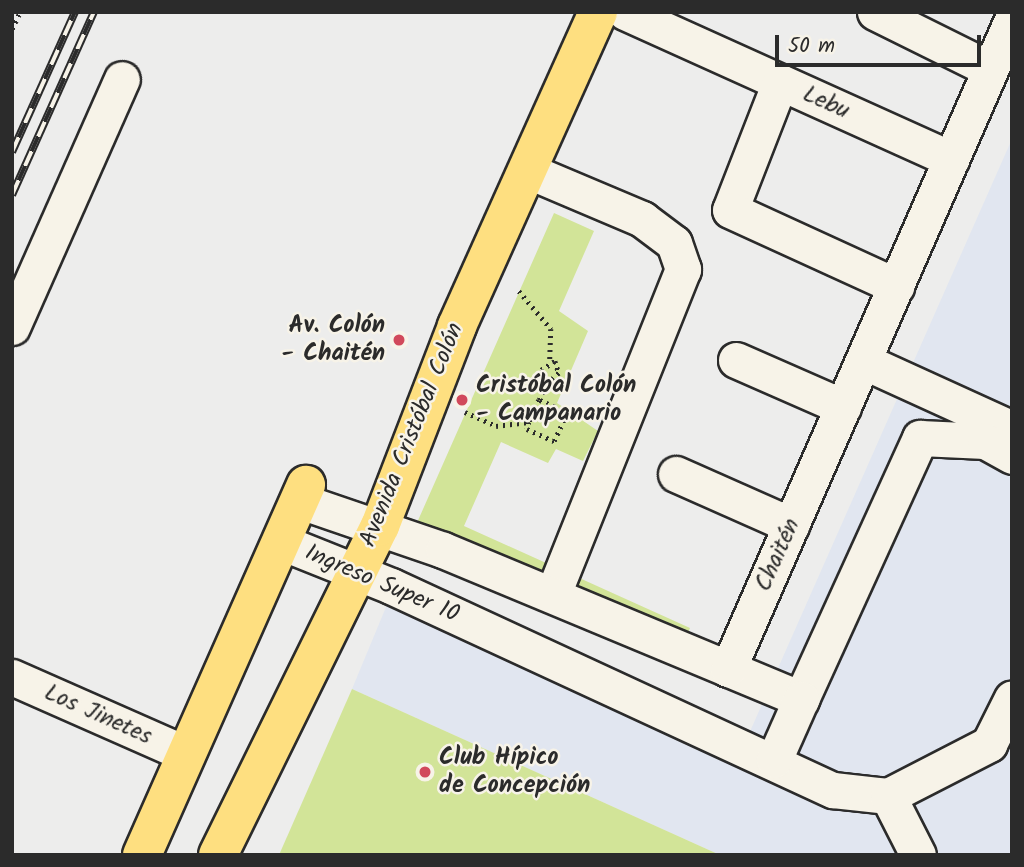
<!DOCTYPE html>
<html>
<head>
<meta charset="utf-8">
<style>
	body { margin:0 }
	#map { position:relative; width:1024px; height:867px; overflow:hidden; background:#ededec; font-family:Kalam,sans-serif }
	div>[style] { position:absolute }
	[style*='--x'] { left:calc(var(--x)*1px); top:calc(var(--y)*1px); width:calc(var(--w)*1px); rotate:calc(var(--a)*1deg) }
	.built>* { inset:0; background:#e1e6f0 }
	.green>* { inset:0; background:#d2e498 }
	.path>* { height:4.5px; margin-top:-2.25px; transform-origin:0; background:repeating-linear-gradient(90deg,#2b2b2b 0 2px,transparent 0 7px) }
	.roads { filter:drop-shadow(2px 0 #2b2b2b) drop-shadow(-2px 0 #2b2b2b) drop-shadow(0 2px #2b2b2b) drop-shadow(0 -2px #2b2b2b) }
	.minor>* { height:35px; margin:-17.5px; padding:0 17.5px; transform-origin:17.5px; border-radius:17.5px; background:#f7f3e8 }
	.major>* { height:38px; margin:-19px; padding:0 19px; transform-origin:19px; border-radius:19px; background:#fedf80 }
	.rail>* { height:8px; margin-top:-4px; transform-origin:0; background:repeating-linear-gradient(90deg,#f7f3e8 0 16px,#2b2b2b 0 32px); box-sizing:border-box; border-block:2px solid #2b2b2b }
	.dots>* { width:19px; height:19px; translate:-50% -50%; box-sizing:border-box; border:4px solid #f7f3e8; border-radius:50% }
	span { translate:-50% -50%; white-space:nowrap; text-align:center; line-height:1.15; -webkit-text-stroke:5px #f7f3e8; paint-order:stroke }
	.street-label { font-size:24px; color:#2b2b2b }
	.poi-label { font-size:24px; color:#2b2b2b; font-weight:700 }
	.right { translate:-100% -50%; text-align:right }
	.left { translate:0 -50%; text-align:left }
	.frame { position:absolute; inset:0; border:14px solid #2b2b2b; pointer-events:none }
	.scale { position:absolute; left:775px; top:35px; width:206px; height:32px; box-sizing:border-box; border:4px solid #2b2b2b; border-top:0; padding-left:9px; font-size:21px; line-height:24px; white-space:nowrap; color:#2b2b2b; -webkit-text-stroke:5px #f7f3e8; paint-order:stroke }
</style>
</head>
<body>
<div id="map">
	<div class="built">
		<i style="clip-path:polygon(1012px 139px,1012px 855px,720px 855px,352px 689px,396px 583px,744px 745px)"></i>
	</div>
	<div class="green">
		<i style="clip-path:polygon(554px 213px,594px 231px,559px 311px,588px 331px,557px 403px,598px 431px,583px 461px,556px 449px,548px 463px,501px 442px,464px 526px,690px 628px,680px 652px,412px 534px)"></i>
		<i style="clip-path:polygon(352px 689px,720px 855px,279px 855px)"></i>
	</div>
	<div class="path">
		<i style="--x:12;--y:29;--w:19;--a:-65"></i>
		<i style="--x:519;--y:291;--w:50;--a:49.9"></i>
		<i style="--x:551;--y:329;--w:32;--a:92"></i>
		<i style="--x:539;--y:400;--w:17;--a:-65"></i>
		<i style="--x:546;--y:385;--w:16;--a:-108"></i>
		<i style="--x:541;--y:370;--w:17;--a:-33"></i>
		<i style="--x:555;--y:361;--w:13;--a:72"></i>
		<i style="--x:559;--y:373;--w:18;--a:137"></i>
		<i style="--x:465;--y:412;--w:34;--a:24"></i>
		<i style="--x:496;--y:426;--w:33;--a:-7"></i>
		<i style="--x:529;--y:422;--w:7;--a:106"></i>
		<i style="--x:527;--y:429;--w:30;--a:24"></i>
		<i style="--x:554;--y:441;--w:31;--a:-65"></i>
		<i style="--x:567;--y:413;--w:31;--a:-155"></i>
		<i style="--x:539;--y:400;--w:24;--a:114"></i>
	</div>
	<div class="roads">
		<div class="minor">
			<i style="--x:625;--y:12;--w:358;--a:24.3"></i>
			<i style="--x:875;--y:12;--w:128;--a:26.4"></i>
			<i style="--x:780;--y:82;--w:137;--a:111.3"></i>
			<i style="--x:730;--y:210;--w:183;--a:24.6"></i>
			<i style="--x:531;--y:172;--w:121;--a:22.9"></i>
			<i style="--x:642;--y:219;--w:40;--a:37"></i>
			<i style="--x:674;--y:243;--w:28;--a:71"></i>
			<i style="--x:683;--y:269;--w:350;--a:111.8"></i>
			<i style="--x:12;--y:327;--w:271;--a:-66.1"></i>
			<i style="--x:736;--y:360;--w:117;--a:23.7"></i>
			<i style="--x:863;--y:361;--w:164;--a:24.5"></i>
			<i style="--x:676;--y:474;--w:126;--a:23.9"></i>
			<i style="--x:300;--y:501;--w:151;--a:18.9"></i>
			<i style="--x:443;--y:550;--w:388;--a:22.6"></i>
			<i style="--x:801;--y:699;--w:287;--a:-65.5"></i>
			<i style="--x:920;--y:438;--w:65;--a:2.6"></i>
			<i style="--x:985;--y:441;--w:31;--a:29"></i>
			<i style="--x:281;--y:542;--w:118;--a:21.8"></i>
			<i style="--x:391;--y:586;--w:487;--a:24.8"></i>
			<i style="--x:833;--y:790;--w:55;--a:6.2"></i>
			<i style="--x:888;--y:796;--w:114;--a:-27.2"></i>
			<i style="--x:989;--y:744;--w:51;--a:-63.4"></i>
			<i style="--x:728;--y:669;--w:708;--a:-66.37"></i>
			<i style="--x:12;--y:677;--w:188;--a:23.8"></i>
			<i style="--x:774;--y:760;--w:67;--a:-66.1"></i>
			<i style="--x:888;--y:796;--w:66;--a:63"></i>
		</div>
		<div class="major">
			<i style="--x:142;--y:855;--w:405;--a:-66.1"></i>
			<i style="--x:218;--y:855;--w:367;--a:-63.8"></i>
			<i style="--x:380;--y:526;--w:214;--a:-68.9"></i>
			<i style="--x:457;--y:326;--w:344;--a:-65.8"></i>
		</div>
	</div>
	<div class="rail">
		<i style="--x:12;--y:152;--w:154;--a:-65.8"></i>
		<i style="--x:12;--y:195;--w:201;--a:-65.9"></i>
	</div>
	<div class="dots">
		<i style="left:399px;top:340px;background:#d1495b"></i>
		<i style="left:462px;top:400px;background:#d1495b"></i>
		<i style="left:425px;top:772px;background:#d1495b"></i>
	</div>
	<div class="street-label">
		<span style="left:826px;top:103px;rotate:24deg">Lebu</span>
		<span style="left:412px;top:435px;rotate:-68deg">Avenida Cristóbal Colón</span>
		<span style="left:778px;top:555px;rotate:-66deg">Chaitén</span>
		<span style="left:382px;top:584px;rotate:23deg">Ingreso Super 10</span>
		<span style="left:98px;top:715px;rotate:24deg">Los Jinetes</span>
	</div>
	<div class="poi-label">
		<span class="right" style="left:385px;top:340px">Av. Colón<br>- Chaitén</span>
		<span class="left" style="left:476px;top:400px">Cristóbal Colón<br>- Campanario</span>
		<span class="left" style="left:439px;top:772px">Club Hípico<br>de Concepción</span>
	</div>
	<div class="frame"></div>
	<div class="scale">50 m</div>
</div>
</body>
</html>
